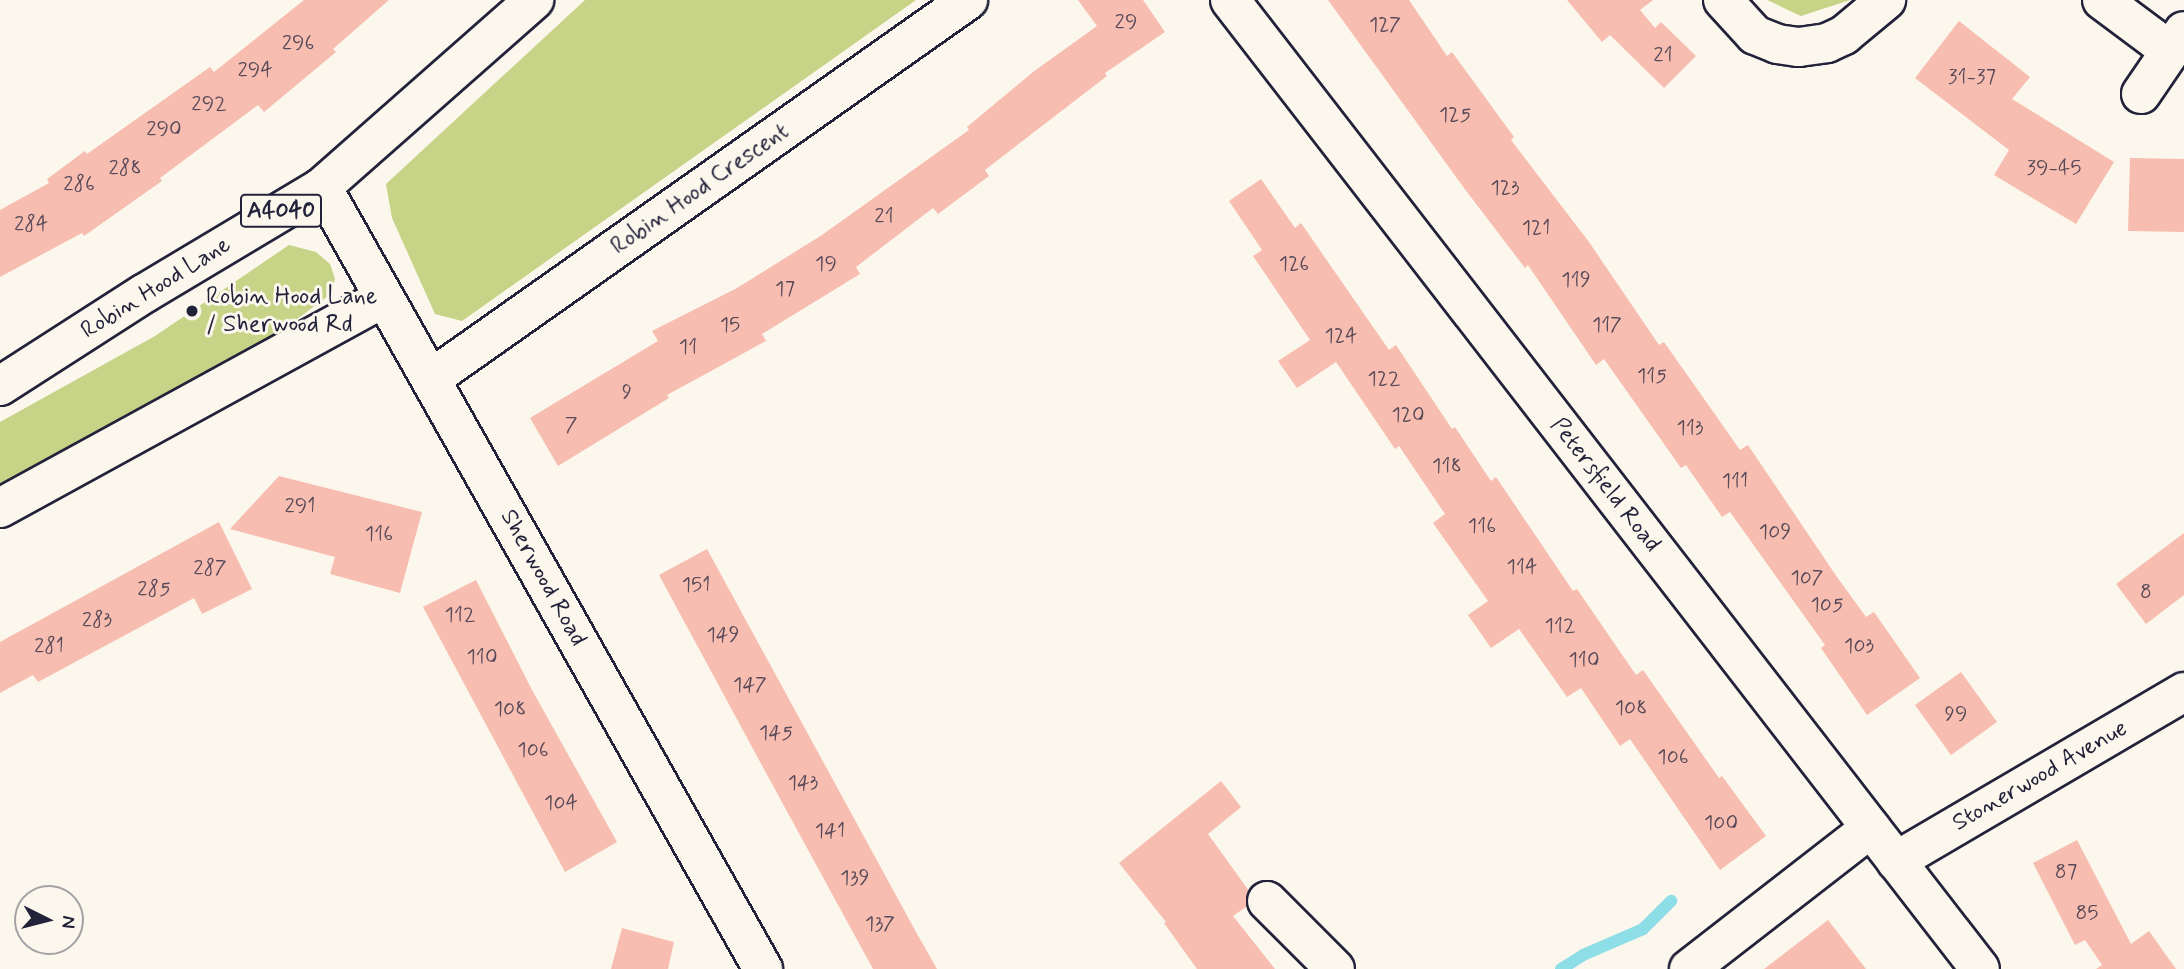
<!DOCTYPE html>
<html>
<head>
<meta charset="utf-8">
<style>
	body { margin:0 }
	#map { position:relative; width:2184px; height:969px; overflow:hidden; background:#fbf7ec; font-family:Mynerve,sans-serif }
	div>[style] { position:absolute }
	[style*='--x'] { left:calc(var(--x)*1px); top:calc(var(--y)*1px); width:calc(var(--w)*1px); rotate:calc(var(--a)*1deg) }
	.green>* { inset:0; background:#c7d386 }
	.stream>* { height:12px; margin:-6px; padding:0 6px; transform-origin:6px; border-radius:6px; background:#8ddee6 }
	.building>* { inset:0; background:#f7bdb0 }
	.roads { filter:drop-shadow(2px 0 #22223b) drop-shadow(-2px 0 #22223b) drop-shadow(0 2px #22223b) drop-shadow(0 -2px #22223b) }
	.minor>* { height:38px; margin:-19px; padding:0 19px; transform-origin:19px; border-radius:19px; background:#fbf7ec }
	.primary>* { height:38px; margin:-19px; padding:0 19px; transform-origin:19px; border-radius:19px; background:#fbf7ec }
	.dots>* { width:19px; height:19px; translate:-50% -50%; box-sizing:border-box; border:4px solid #fbf7ec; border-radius:50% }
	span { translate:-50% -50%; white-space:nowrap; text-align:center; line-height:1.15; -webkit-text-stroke:6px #fbf7ec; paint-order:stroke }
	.number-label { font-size:21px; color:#574958 }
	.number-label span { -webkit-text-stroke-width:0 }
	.shield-label span { padding:2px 5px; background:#fbf7ec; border:2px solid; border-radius:5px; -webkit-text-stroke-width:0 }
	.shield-label { font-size:23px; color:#22223b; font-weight:700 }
	.street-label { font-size:24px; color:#22223b }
	.poi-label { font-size:24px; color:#22223b }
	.left { translate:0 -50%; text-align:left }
	.north { position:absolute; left:14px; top:885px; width:70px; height:70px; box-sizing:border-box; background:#fbf7ec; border:2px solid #a4a2a5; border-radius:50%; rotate:96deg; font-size:19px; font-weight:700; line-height:28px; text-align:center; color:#22223b }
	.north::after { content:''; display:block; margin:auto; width:24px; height:32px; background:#22223b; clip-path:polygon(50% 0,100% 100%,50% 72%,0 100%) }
</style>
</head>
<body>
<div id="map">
	<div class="green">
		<i style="clip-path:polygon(585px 0,916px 0,462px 321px,435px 314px,392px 218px,386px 184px)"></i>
		<i style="clip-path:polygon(1767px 0,1850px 0,1801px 16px)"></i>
		<i style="clip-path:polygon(289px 245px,316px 252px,330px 264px,335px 279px,331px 294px,215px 379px,0 497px,0 422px,155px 336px)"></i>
	</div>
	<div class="stream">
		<i style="--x:1561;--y:969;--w:26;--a:-32"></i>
		<i style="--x:1583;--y:955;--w:65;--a:-23.4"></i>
		<i style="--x:1643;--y:929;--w:40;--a:-45"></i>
	</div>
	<div class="building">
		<i style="clip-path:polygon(304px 0,389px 0,333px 49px,336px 52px,264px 112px,258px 105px,160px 178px,162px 181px,84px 236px,82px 233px,0 277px,0 210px,49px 183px,47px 179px,85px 151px,87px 154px,210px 67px,214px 72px)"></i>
		<i style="clip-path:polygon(1078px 0,1143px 0,1165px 32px,1105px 73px,1107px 76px,985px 170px,989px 176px,938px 214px,933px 208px,856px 267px,860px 274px,762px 334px,766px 341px,667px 395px,669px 398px,558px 466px,530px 418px,658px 341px,652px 331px,737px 288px,822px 235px,969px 130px,967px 127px,1033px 72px,1097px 26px)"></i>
		<i style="clip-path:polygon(1328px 0,1409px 0,1447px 56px,1452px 52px,1514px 137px,1511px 140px,1589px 242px,1659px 345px,1664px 342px,1740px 450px,1748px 445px,1837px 577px,1866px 617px,1874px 612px,1920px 678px,1867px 715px,1821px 648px,1825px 645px,1730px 512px,1722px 517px,1686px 465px,1681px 468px,1604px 359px,1596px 365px,1528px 265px,1525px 268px,1464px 188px)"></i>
		<i style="clip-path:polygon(1567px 0,1653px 0,1640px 10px,1655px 28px,1661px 22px,1696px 56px,1664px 88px,1610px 35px,1602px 42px)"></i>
		<i style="clip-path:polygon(1959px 21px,2030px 77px,2012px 99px,2114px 162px,2076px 224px,1994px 175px,2009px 150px,1915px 78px)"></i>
		<i style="clip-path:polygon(2130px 158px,2184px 159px,2184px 232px,2128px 231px)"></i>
		<i style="clip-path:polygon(1261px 179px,1295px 228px,1301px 223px,1389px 350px,1396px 345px,1452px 429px,1455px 427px,1491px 481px,1496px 477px,1573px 591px,1577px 589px,1636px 675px,1643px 670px,1719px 778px,1722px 776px,1766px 836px,1720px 870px,1630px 739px,1620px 746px,1581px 688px,1567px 697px,1519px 629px,1491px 648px,1468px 615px,1488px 601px,1433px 523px,1445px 514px,1399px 446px,1395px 449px,1336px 362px,1297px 388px,1278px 361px,1310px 340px,1253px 256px,1262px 250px,1229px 201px)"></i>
		<i style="clip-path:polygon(279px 476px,422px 512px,400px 593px,330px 574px,335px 557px,230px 529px)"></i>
		<i style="clip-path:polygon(219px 522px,252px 589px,202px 614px,194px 598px,38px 682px,33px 675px,0 693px,0 642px)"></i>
		<i style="clip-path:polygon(2184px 533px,2184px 595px,2146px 624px,2116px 584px)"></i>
		<i style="clip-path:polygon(707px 549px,916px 932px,937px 969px,873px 969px,765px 771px,659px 575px)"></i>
		<i style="clip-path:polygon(476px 580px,532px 690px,617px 842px,565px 872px,423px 607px)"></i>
		<i style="clip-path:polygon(1961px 672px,1997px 722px,1951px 755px,1915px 705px)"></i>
		<i style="clip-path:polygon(1221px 781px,1241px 807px,1208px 834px,1249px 891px,1246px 907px,1233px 916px,1275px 969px,1197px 969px,1164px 923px,1166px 922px,1119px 863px)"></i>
		<i style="clip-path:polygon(2077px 840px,2131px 944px,2149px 931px,2176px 969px,2096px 969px,2102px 965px,2085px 940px,2075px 945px,2033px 863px)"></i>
		<i style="clip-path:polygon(1828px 920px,1866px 969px,1764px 969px)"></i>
		<i style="clip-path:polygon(622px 928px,674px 942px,668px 969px,611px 969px)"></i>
	</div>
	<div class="roads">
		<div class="minor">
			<i style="--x:1230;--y:0;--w:1225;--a:52.26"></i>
			<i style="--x:1723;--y:0;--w:47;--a:47.6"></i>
			<i style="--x:1755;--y:35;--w:24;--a:22"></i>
			<i style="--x:1777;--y:44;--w:22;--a:8"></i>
			<i style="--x:1799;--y:47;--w:28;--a:-8"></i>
			<i style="--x:1827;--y:43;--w:19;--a:-25"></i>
			<i style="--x:1844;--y:35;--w:55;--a:-39.8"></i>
			<i style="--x:2102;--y:0;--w:84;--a:36.7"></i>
			<i style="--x:2141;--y:94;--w:76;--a:-55.7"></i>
			<i style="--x:322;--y:187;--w:898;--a:60.58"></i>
			<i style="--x:432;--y:378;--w:656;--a:-35.19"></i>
			<i style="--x:0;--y:508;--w:438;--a:-28.7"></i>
			<i style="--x:1896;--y:861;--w:334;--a:-30.4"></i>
			<i style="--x:1267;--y:901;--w:96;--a:45"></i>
			<i style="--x:1689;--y:969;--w:230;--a:-37.8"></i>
		</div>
		<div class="primary">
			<i style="--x:0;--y:386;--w:172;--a:-32.7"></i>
			<i style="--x:145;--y:293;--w:206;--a:-30.9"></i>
			<i style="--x:322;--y:187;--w:283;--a:-41.4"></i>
		</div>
	</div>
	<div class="dots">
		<i style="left:192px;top:311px;background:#22223b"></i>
	</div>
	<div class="number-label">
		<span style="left:1126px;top:22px">29</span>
		<span style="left:1385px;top:25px">127</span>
		<span style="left:298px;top:43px">296</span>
		<span style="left:1663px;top:55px">21</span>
		<span style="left:255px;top:70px">294</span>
		<span style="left:1972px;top:77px">31-37</span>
		<span style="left:209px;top:104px">292</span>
		<span style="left:1455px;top:115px">125</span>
		<span style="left:164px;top:129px">290</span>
		<span style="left:125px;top:168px">288</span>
		<span style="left:2054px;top:168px">39-45</span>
		<span style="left:79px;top:184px">286</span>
		<span style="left:1505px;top:188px">123</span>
		<span style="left:884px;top:216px">21</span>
		<span style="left:31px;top:224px">284</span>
		<span style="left:1536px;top:228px">121</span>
		<span style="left:826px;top:264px">19</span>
		<span style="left:1294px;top:264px">126</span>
		<span style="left:1576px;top:280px">119</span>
		<span style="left:785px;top:289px">17</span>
		<span style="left:730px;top:325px">15</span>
		<span style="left:1607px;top:325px">117</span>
		<span style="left:1341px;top:336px">124</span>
		<span style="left:688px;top:347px">11</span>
		<span style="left:1652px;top:376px">115</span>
		<span style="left:1384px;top:379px">122</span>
		<span style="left:627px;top:392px">9</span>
		<span style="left:1408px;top:415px">120</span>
		<span style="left:571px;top:425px">7</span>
		<span style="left:1690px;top:428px">113</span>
		<span style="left:1447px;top:466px">118</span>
		<span style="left:1735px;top:481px">111</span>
		<span style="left:300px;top:506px">291</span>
		<span style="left:1482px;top:526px">116</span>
		<span style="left:1775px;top:532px">109</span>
		<span style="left:379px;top:534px">116</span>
		<span style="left:1522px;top:567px">114</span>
		<span style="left:210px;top:568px">287</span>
		<span style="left:1807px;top:578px">107</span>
		<span style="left:696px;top:585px">151</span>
		<span style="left:154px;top:589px">285</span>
		<span style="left:2146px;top:592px">8</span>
		<span style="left:1827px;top:605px">105</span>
		<span style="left:460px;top:615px">112</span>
		<span style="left:97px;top:620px">283</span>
		<span style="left:1560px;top:626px">112</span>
		<span style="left:723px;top:635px">149</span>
		<span style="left:49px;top:646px">281</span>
		<span style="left:1859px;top:646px">103</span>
		<span style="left:482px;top:657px">110</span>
		<span style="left:1584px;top:660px">110</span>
		<span style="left:750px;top:685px">147</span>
		<span style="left:1631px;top:708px">108</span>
		<span style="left:510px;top:709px">108</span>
		<span style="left:1956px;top:714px">99</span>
		<span style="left:776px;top:733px">145</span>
		<span style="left:533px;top:750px">106</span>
		<span style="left:1673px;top:757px">106</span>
		<span style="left:803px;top:783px">143</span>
		<span style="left:561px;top:803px">104</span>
		<span style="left:1721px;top:823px">100</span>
		<span style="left:830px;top:831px">141</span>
		<span style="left:2066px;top:872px">87</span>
		<span style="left:855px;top:878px">139</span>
		<span style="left:2087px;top:913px">85</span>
		<span style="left:880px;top:924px">137</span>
	</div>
	<div class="shield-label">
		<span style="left:281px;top:211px">A4040</span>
	</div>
	<div class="street-label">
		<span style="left:700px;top:189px;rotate:-35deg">Robin Hood Crescent</span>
		<span style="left:156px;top:288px;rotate:-32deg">Robin Hood Lane</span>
		<span style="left:1605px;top:485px;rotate:52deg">Petersfield Road</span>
		<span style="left:543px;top:578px;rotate:61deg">Sherwood Road</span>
		<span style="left:2040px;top:776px;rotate:-30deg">Stonerwood Avenue</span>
	</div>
	<div class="poi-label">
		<span class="left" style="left:206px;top:311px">Robin Hood Lane<br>/ Sherwood Rd</span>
	</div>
	<div class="north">N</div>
</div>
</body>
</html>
